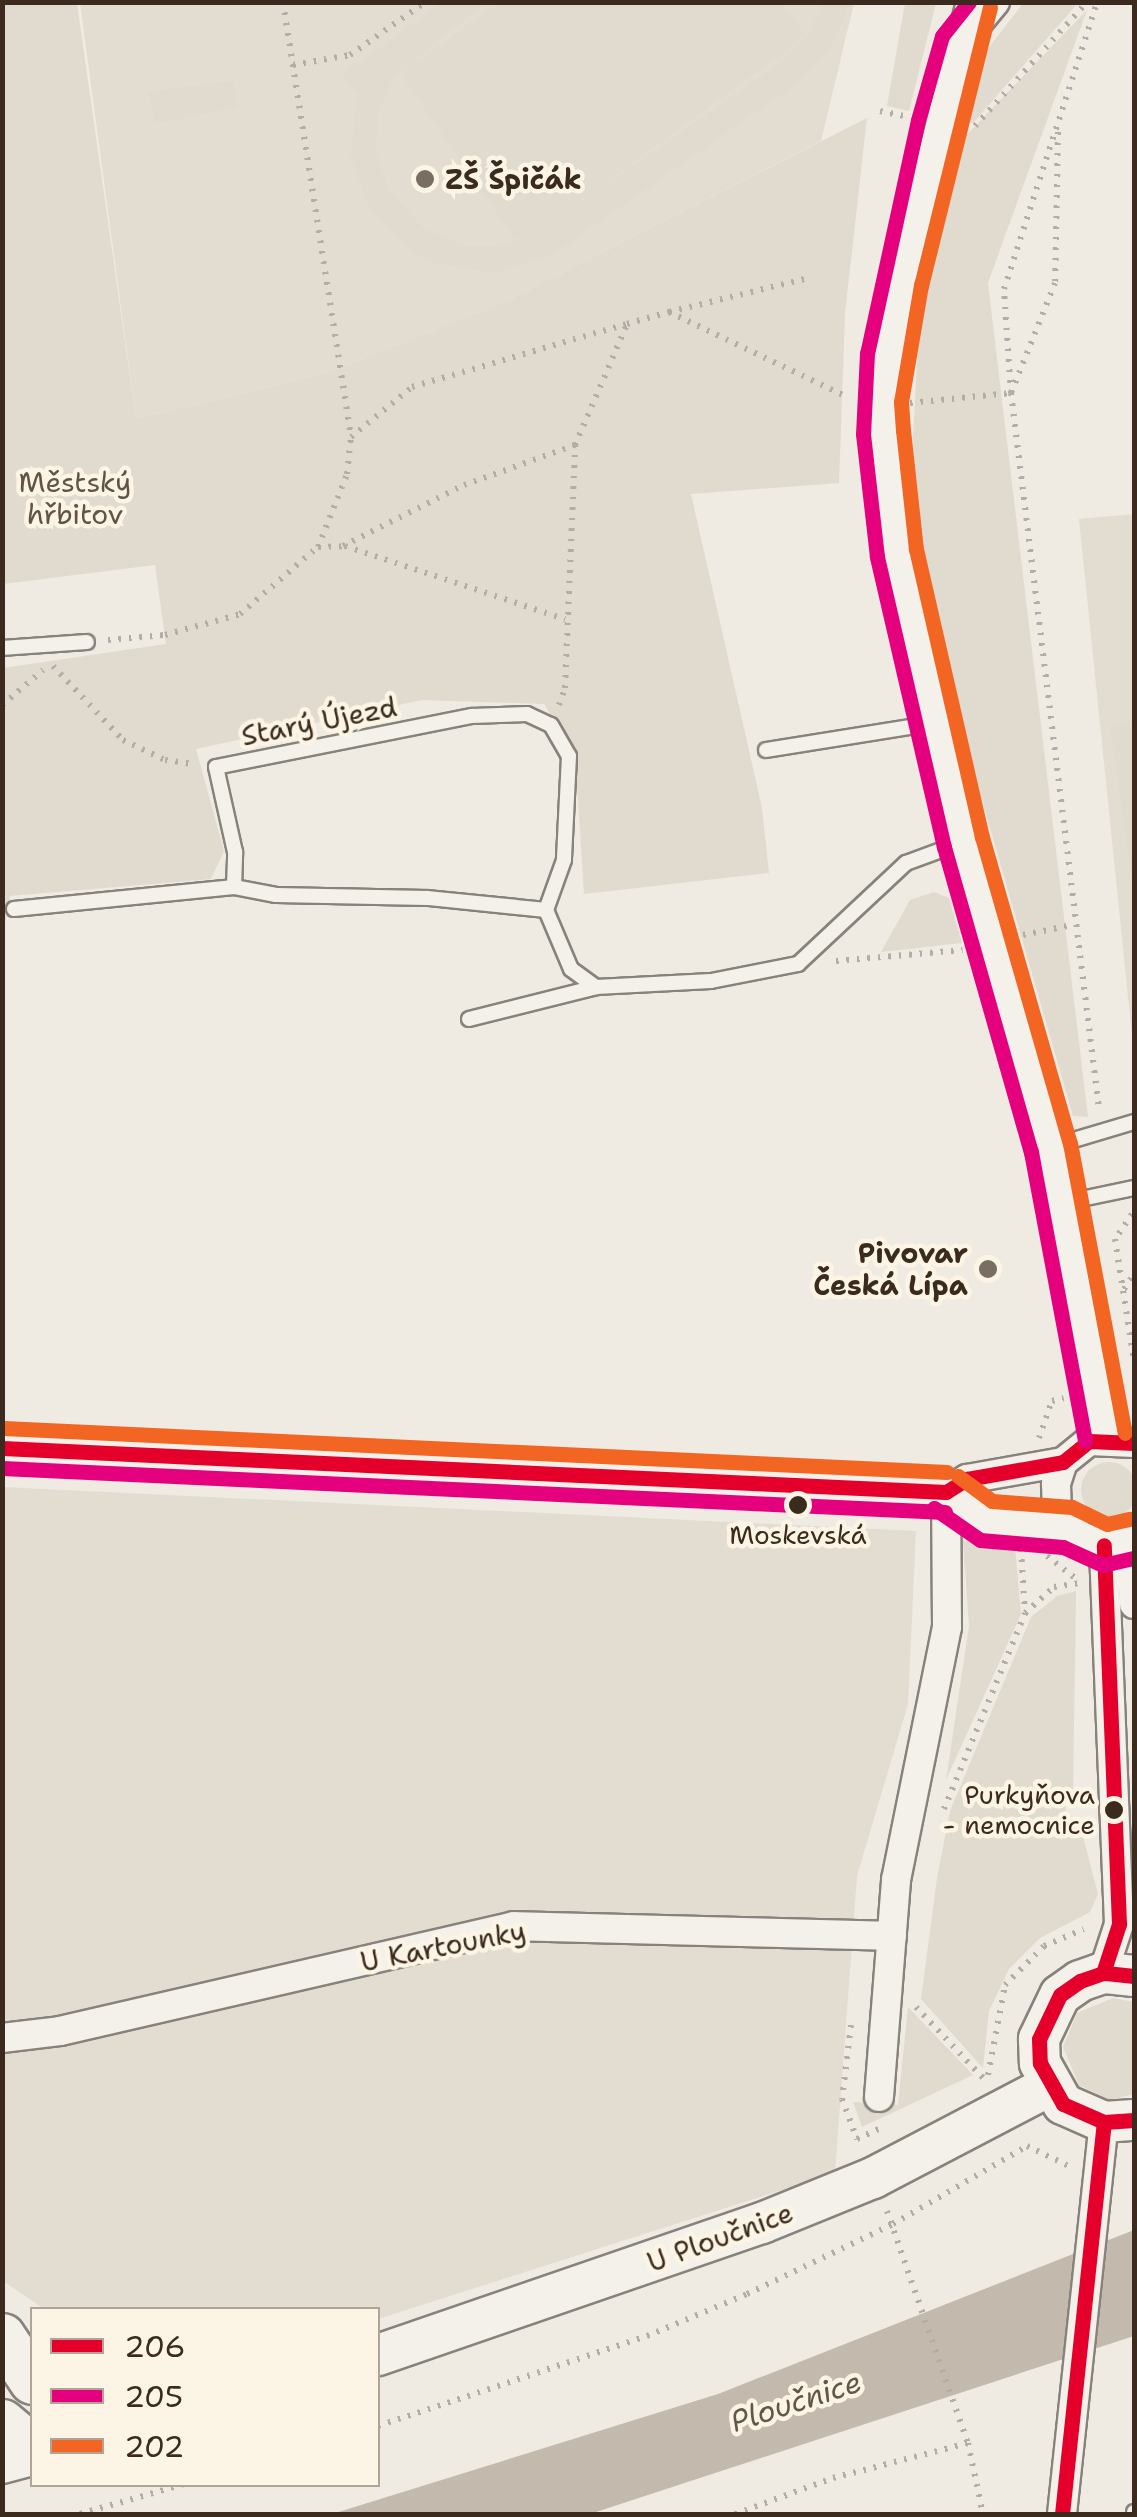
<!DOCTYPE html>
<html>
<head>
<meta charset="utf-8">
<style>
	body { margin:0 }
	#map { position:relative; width:1137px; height:2517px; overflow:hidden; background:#efebe2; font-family:"Shantell Sans",sans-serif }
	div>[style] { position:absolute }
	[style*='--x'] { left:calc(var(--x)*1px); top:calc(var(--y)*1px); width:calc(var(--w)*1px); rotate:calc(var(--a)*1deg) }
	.built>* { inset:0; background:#e3dcd0 }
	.green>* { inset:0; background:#e1dace }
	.round { border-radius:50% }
	.water>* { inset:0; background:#c3baad }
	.path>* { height:6px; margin-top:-3px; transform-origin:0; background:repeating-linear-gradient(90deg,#b2aea7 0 2.5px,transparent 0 10.5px) }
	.roads { filter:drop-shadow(2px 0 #87827b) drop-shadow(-2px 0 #87827b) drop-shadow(0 2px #87827b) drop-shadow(0 -2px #87827b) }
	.lane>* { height:14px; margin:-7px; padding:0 7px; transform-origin:7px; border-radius:7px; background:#f4f1ea }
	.street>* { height:28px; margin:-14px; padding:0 14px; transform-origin:14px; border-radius:14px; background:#f4f1ea }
	.secondary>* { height:40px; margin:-20px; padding:0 20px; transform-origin:20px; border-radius:20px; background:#f4f1ea }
	.primary>* { height:45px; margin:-22.5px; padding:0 22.5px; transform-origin:22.5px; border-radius:22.5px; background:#f4f1ea }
	.bus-1>* { height:15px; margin:-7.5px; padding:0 7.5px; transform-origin:7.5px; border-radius:7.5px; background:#e4002b }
	.bus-2>* { height:15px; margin:-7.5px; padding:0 7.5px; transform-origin:7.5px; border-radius:7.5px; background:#e5007d }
	.bus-3>* { height:15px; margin:-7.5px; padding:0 7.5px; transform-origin:7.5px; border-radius:7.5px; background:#f26522 }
	.dots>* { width:28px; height:28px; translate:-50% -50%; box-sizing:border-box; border:5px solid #fcf5e5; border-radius:50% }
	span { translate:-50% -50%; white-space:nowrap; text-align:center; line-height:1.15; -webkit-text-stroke:9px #fcf5e5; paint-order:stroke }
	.bus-label { font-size:26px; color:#3b2a1e }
	.right { translate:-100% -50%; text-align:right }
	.poi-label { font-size:28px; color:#3b2a1e; font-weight:700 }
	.left { translate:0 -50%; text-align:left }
	.park-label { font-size:28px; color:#625346 }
	.street-label { font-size:28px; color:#3b2a1e }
	.water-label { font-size:30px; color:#645548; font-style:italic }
	.frame { position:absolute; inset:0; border:5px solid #3b2a1e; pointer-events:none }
	.legend { position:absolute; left:30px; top:2307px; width:350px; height:180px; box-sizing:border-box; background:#fcf5e5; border:2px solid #afa495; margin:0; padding:12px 18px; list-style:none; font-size:30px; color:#3b2a1e }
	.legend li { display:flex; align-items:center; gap:20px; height:50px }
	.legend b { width:50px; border:2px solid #afa495 }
</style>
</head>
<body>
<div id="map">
	<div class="built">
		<i style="clip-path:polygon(80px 3px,854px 3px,821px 141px,511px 299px,327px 373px,136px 419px)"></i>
		<i style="clip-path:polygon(1134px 514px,1134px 1055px,1079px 519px)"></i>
		<i style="clip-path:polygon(3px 1487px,916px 1531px,908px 1704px,857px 1876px,835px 2173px,378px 2319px,378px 2310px,44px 2309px,3px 2281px)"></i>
	</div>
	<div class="green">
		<i style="clip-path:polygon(evenodd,443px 2px,486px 3px,395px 75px,378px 112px,376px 154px,390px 192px,423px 228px,467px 246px,492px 247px,531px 236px,515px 239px,400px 73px,499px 3px,782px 3px,806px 37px,823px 3px,849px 3px,835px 41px,793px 86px,552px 255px,493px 273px,435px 263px,408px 249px,368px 205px,351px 157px,357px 96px,342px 75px,443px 2px,806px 37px,777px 65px,534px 235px,805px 37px,806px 37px)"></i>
		<i style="clip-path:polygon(1024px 2px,1078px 3px,973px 123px,966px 122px,987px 50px)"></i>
		<i style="clip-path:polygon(3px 3px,77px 3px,136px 419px,327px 373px,511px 299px,867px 118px,845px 313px,839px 483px,691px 494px,762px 808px,769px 873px,584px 894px,575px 754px,544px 704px,422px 700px,196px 749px,224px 851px,211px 879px,10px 896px,3px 934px,3px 668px,166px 644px,155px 565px,3px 584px)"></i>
		<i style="clip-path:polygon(905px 3px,936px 3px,909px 111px,887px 106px)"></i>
		<i style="clip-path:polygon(1087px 10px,988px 283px,1088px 1117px,1073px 1116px,924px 599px,910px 495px,921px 289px,954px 148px)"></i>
		<i style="clip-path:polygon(233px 81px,238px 107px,155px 124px,148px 92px)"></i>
		<i style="clip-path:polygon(1134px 721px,1134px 893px,1110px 726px)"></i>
		<i style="clip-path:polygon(934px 892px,949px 898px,962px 943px,881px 952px,910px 900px)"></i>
		<i class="round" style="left:1081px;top:1462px;width:56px;height:56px"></i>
		<i style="clip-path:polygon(963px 1541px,1015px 1546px,1021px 1614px,946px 1780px,969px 1626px)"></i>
		<i style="clip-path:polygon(1076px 1591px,1073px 1794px,1064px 1797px,1068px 1829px,1081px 1829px,1098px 1894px,1090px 1912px,1040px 1938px,1009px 1969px,989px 2011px,983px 2068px,921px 1999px,937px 1878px,950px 1811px,1031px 1617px,1057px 1596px)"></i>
		<i style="clip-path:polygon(1113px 1998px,1134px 2002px,1134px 2094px,1110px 2100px,1079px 2085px,1063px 2047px,1077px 2013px)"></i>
		<i style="clip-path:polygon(908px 2007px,973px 2075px,862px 2127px,853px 2102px,898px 2105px)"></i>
	</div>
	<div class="water">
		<i style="clip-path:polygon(1134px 2230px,1134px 2336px,590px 2514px,332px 2514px,718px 2394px)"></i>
	</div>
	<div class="path">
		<i style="--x:283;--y:2;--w:440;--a:81.1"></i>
		<i style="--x:293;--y:65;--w:58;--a:-10"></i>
		<i style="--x:350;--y:55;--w:92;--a:-35.2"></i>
		<i style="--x:880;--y:111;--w:29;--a:12"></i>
		<i style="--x:975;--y:126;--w:167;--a:-47.9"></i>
		<i style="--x:1058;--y:132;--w:151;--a:91.1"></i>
		<i style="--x:1055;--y:283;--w:118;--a:111.8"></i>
		<i style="--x:1011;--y:393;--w:721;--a:82.99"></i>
		<i style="--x:669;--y:312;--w:143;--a:-13.7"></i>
		<i style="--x:910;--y:403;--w:101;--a:-5.7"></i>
		<i style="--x:1011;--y:393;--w:104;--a:-93.9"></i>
		<i style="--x:1004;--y:289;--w:302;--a:-72"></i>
		<i style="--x:345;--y:546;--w:232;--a:18.4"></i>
		<i style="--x:318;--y:547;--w:79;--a:-68.3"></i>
		<i style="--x:347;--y:474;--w:37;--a:-84"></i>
		<i style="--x:351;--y:437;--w:79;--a:-39.3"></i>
		<i style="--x:412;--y:387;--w:223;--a:-16.4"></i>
		<i style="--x:108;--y:640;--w:57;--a:-5"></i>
		<i style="--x:165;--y:635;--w:78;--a:-15.6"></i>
		<i style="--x:240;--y:614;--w:103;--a:-40.7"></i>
		<i style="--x:318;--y:547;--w:25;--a:-2"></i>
		<i style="--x:343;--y:546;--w:136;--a:-26.8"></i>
		<i style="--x:464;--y:485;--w:118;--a:-19.8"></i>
		<i style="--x:575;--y:445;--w:132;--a:-66.7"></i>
		<i style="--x:627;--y:324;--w:44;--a:-15.9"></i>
		<i style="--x:669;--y:312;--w:193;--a:25.5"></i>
		<i style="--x:53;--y:666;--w:102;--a:46.6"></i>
		<i style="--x:123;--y:740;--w:47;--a:25.5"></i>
		<i style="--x:165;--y:760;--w:29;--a:8"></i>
		<i style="--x:2;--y:705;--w:54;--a:-40.5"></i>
		<i style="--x:559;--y:705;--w:18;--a:-71"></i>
		<i style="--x:565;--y:688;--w:243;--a:-87.6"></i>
		<i style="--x:1023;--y:935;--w:50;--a:-11.5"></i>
		<i style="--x:836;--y:961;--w:127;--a:-5"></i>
		<i style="--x:1132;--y:1214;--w:30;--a:124"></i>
		<i style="--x:1115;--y:1239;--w:123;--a:81.1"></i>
		<i style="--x:1124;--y:1289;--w:18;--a:-56"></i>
		<i style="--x:1132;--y:1390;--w:2;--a:0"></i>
		<i style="--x:1039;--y:1438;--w:39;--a:-71"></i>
		<i style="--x:1052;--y:1401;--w:12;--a:-14"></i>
		<i style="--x:1021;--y:1549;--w:63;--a:86.4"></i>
		<i style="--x:1047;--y:1556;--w:37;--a:38"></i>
		<i style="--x:944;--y:1809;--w:212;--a:-67.5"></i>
		<i style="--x:1025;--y:1613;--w:39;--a:-42"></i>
		<i style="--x:1054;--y:1587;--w:25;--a:-9"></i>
		<i style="--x:916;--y:2007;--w:99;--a:46.6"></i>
		<i style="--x:851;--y:2025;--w:75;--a:96.9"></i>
		<i style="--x:842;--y:2099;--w:43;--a:69.4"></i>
		<i style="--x:988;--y:2075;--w:92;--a:-79.3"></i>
		<i style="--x:1005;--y:1985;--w:55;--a:-45"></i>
		<i style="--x:1044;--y:1946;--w:43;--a:-23"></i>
		<i style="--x:857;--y:2139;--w:29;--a:-25"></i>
		<i style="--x:887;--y:2211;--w:246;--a:70.8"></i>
		<i style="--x:968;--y:2443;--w:73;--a:78.1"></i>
		<i style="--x:378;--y:2426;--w:284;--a:-18.5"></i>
		<i style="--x:647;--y:2336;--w:108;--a:-22.8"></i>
		<i style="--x:747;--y:2294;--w:162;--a:-25.6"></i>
		<i style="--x:893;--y:2224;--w:155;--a:-30.2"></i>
		<i style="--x:1027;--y:2146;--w:49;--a:25.5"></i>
		<i style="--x:80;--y:2514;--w:108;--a:-16.1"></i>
		<i style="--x:735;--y:2514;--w:104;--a:-20.2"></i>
		<i style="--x:833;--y:2478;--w:139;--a:-14.5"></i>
	</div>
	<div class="roads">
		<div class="lane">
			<i style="--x:2;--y:648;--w:85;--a:-4"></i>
			<i style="--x:766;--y:750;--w:171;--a:-9.1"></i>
			<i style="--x:14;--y:909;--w:221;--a:-5.7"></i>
			<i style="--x:546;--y:910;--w:120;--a:-174.2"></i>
			<i style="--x:427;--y:898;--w:151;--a:-178.9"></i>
			<i style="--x:276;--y:895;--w:43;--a:-169.2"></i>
			<i style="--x:234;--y:887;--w:35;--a:-88"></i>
			<i style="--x:235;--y:852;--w:87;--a:-102.6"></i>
			<i style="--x:216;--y:767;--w:261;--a:-11.3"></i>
			<i style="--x:472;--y:716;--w:55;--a:-2.1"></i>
			<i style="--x:527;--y:714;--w:26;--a:25"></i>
			<i style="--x:551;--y:725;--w:36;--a:60"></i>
			<i style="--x:569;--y:756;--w:104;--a:92.8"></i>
			<i style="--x:564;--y:860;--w:53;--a:109.8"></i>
			<i style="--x:546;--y:910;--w:64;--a:67"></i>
			<i style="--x:571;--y:969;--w:31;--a:36"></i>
			<i style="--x:596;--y:987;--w:115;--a:-3"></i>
			<i style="--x:711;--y:981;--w:89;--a:-11.1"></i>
			<i style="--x:798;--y:964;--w:148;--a:-43.1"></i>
			<i style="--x:906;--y:863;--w:61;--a:-20.2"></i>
			<i style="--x:469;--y:1019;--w:131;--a:-14.1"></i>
			<i style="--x:1050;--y:1147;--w:88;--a:-16.6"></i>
			<i style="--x:1062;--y:1203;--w:74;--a:-11.8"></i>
			<i style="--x:1134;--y:2514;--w:2;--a:-90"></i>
		</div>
		<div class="street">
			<i style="--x:971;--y:2;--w:288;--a:104.1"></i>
			<i style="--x:901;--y:281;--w:122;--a:99.5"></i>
			<i style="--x:881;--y:401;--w:31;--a:86"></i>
			<i style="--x:883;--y:432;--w:121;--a:83.8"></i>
			<i style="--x:896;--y:552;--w:298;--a:77"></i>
			<i style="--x:963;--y:842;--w:317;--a:74.1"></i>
			<i style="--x:1050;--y:1147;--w:295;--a:79.3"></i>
			<i style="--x:965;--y:38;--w:47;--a:-50.2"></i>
			<i style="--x:1134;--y:1443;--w:45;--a:-177.5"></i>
			<i style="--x:1089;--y:1441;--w:33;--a:141"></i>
			<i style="--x:1063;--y:1462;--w:23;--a:108"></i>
			<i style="--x:1056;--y:1484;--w:23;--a:88"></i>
			<i style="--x:1057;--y:1507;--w:36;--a:52"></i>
			<i style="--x:1079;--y:1535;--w:27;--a:22"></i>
			<i style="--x:1104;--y:1545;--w:31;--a:-13"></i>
			<i style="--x:2;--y:1448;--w:945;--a:2.67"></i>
			<i style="--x:946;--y:1492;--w:49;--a:36.6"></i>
			<i style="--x:985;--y:1521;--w:84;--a:4.1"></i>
			<i style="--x:946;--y:1492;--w:25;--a:-32"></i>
			<i style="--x:967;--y:1479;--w:97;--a:-10"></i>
			<i style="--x:1130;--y:1540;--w:64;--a:86.4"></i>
			<i style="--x:1103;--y:1973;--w:52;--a:-71.9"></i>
			<i style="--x:1119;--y:1924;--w:379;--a:-92.3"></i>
			<i style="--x:2;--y:2038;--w:58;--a:-6.9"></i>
			<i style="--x:60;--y:2031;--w:466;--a:-13"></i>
			<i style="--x:514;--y:1926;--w:378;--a:1.5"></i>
			<i style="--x:879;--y:2097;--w:218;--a:-85.5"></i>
			<i style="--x:896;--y:1880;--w:258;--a:-78.6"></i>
			<i style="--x:947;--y:1627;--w:135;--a:-90.4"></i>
			<i style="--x:1062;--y:2514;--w:394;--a:-83.9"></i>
		</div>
		<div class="secondary">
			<i style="--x:1134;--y:1976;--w:31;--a:-174"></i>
			<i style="--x:1103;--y:1973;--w:24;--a:161"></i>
			<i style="--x:1080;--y:1981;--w:24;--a:145"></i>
			<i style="--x:1060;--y:1995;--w:49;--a:115.5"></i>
			<i style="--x:1039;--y:2039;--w:24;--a:88"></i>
			<i style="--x:1040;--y:2063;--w:47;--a:60.7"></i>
			<i style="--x:1063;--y:2104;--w:45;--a:23.7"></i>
			<i style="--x:1104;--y:2122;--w:30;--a:-4"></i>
			<i style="--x:378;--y:2355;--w:406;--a:-19"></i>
			<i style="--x:762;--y:2223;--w:120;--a:-22.1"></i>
			<i style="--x:873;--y:2178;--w:199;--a:-27.6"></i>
			<i style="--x:2;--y:2463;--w:31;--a:-15"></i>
		</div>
		<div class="primary">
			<i style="--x:2;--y:2336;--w:54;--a:56.3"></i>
			<i style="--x:2;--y:2422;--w:39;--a:40"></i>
		</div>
	</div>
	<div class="bus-1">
		<i style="--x:2;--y:1448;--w:945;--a:2.67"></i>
		<i style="--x:946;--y:1492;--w:25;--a:-32"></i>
		<i style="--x:967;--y:1479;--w:97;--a:-10"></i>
		<i style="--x:1063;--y:1462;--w:33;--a:-39"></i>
		<i style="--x:1089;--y:1441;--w:45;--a:2.5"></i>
		<i style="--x:1103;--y:1973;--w:52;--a:-71.9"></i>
		<i style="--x:1119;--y:1924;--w:379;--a:-92.3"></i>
		<i style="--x:1134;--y:1976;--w:31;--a:-174"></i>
		<i style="--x:1103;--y:1973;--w:24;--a:161"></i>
		<i style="--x:1080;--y:1981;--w:24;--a:145"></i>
		<i style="--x:1060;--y:1995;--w:49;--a:115.5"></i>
		<i style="--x:1039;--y:2039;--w:24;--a:88"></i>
		<i style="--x:1040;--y:2063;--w:47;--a:60.7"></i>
		<i style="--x:1063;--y:2104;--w:45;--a:23.7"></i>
		<i style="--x:1104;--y:2122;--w:30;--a:-4"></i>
		<i style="--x:1062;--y:2514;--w:394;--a:-83.9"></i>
	</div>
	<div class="bus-2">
		<i style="--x:969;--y:2;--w:43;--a:128.5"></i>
		<i style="--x:942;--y:36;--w:87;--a:105.9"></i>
		<i style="--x:918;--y:120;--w:239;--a:102.3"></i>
		<i style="--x:867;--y:353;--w:81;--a:92.8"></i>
		<i style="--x:863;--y:434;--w:124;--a:83.5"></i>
		<i style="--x:877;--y:557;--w:298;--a:77"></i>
		<i style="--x:944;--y:847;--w:317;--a:74.1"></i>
		<i style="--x:1031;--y:1152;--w:294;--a:79.4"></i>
		<i style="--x:2;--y:1468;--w:944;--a:2.67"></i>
		<i style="--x:934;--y:1508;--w:56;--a:34.8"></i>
		<i style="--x:980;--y:1540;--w:83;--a:4.8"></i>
		<i style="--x:1063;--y:1547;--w:44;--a:24.2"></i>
		<i style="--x:1103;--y:1565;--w:32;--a:-13"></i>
	</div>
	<div class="bus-3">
		<i style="--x:990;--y:7;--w:286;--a:103.9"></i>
		<i style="--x:921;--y:285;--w:119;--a:99.7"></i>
		<i style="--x:901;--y:402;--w:28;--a:86"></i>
		<i style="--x:903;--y:430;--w:120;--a:83.8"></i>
		<i style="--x:916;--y:549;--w:295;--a:77.1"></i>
		<i style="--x:982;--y:837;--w:318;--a:74"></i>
		<i style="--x:1070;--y:1143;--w:295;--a:79.3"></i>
		<i style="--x:3;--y:1428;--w:945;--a:2.67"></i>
		<i style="--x:958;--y:1476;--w:42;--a:36.3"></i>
		<i style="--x:992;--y:1501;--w:80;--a:4.3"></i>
		<i style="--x:1072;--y:1507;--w:39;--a:26"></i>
		<i style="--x:1107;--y:1524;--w:23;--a:-13"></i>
	</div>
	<div class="dots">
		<i style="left:425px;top:179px;background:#7a6e63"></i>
		<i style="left:988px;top:1269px;background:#7a6e63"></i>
		<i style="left:798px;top:1505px;background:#3b2a1e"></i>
		<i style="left:1114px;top:1810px;background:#3b2a1e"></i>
	</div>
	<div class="bus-label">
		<span style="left:798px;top:1535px">Moskevská</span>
		<span class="right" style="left:1095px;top:1810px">Purkyňova<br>- nemocnice</span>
	</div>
	<div class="poi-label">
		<span class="left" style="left:445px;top:179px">ZŠ Špičák</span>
		<span class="right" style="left:968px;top:1269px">Pivovar<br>Česká Lípa</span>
	</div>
	<div class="park-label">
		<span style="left:75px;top:498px">Městský<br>hřbitov</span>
	</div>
	<div class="street-label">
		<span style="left:319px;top:721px;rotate:-11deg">Starý Újezd</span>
		<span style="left:443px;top:1946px;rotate:-11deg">U Kartounky</span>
		<span style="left:720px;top:2237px;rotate:-20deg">U Ploučnice</span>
	</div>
	<div class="water-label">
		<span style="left:796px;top:2402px;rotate:-18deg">Ploučnice</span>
	</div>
	<div class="frame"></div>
	<ul class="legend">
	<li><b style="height:12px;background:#e4002b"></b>206</li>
	<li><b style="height:12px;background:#e5007d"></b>205</li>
	<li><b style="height:12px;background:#f26522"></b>202</li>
	</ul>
</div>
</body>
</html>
